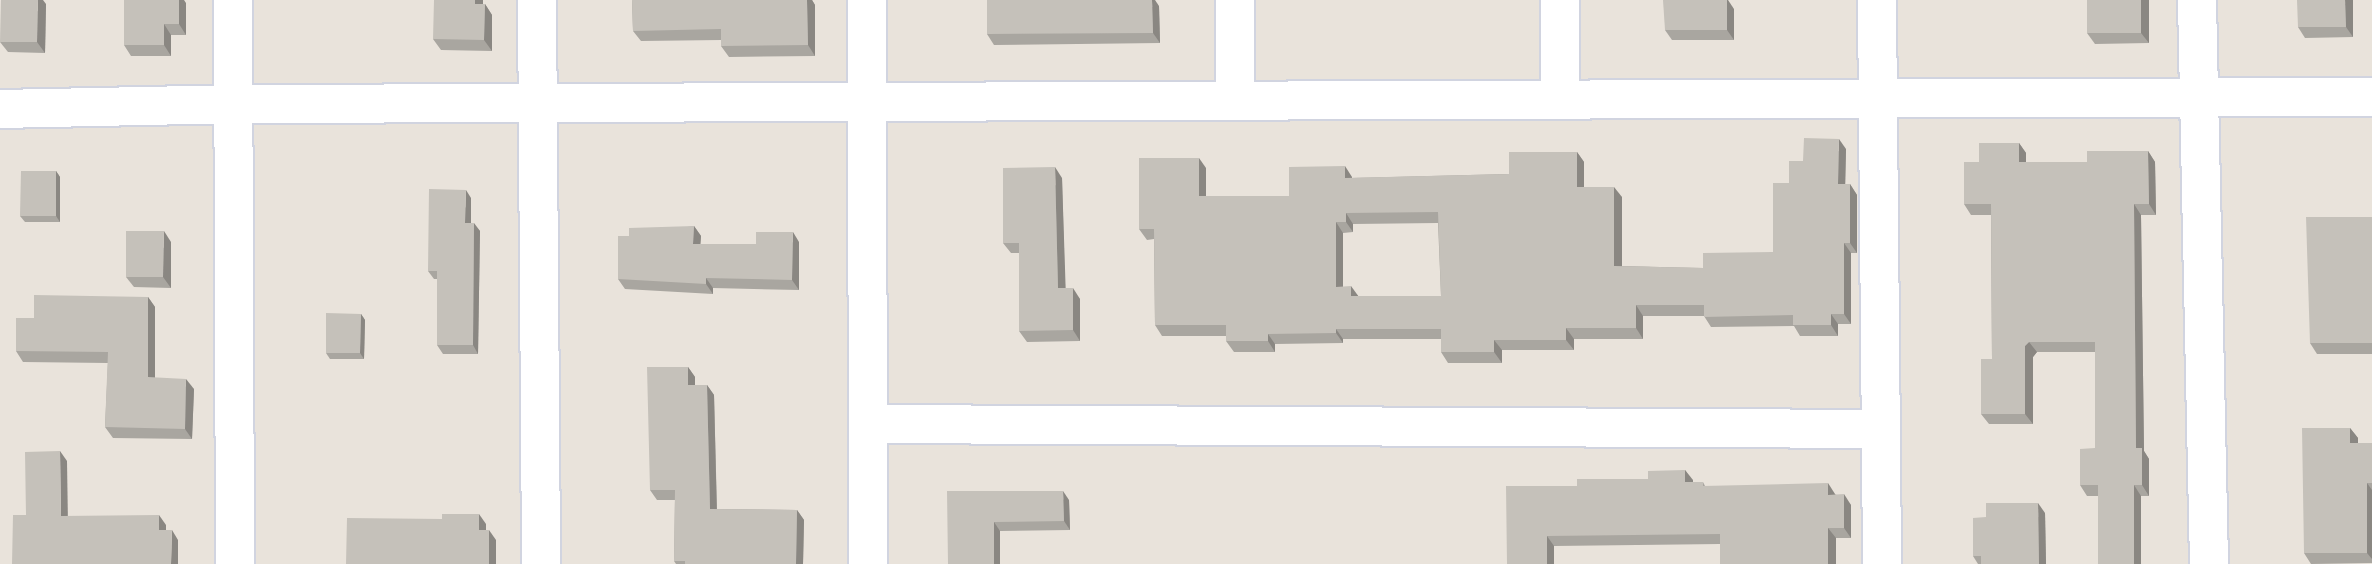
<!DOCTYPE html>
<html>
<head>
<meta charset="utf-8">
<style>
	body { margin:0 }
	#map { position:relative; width:2372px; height:564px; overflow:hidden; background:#e9e3db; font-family:Manrope,sans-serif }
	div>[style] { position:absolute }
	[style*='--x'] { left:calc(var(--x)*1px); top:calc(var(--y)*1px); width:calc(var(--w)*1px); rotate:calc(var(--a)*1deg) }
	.roads { filter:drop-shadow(2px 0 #d1d4e0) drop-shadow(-2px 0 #d1d4e0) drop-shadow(0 2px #d1d4e0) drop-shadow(0 -2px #d1d4e0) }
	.street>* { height:38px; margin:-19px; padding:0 19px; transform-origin:19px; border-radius:19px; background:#fff }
	.wall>* { inset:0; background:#a9a6a0 }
	.shaded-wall>* { inset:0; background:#8a8782 }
	.building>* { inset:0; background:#c5c1ba }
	span { translate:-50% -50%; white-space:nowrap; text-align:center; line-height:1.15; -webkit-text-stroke:6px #fff; paint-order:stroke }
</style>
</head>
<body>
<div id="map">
	<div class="roads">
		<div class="street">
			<i style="--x:233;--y:0;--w:564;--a:89.8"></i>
			<i style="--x:537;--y:0;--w:564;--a:89.59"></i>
			<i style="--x:867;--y:0;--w:564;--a:89.9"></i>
			<i style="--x:1235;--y:0;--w:101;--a:90"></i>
			<i style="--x:1560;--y:0;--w:100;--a:90"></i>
			<i style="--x:1877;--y:0;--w:564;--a:89.49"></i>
			<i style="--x:2197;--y:0;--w:564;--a:88.78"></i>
			<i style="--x:0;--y:109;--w:234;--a:-1.2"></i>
			<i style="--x:234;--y:104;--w:2138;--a:-0.19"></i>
			<i style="--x:868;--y:424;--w:1013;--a:0.28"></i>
		</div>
	</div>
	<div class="wall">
		<i style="clip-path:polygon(483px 0,483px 4px,485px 4px,492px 15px,492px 51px,441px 50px,433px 39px)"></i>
		<i style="clip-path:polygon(632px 0,812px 0,815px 5px,815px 56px,729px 57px,721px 46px,721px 40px,641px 41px,633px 31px)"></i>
		<i style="clip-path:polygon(2087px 0,2149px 0,2149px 43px,2095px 44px,2087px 33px)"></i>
		<i style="clip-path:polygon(2353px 0,2353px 37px,2305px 38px,2298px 27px)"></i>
		<i style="clip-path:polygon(186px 3px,186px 35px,171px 35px,171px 56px,131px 56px,124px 45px)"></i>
		<i style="clip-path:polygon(46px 4px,45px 53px,8px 52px,0 42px)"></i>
		<i style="clip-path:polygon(1159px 6px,1160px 43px,994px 45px,987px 34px)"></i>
		<i style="clip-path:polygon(1734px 9px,1734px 40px,1672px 40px,1665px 30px)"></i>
		<i style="clip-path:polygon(2019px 143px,2026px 153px,2026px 162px,2087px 162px,2148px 151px,2155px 162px,2156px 215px,2141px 215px,2144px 451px,2149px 459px,2149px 496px,2141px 496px,2141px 564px,2098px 496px,2087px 496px,2080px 485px,2095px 448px,2095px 352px,2037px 352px,2033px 357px,2033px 424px,1989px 424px,1981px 414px,1992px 359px,1991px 215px,1971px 215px,1964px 204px,1979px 162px)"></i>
		<i style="clip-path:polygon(evenodd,1846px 149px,1845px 184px,1850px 184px,1857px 195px,1857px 253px,1851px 253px,1851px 324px,1838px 324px,1838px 336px,1800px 336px,1794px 326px,1711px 327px,1704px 316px,1643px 316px,1643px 339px,1574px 339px,1574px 350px,1502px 350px,1502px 363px,1448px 363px,1441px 352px,1441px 339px,1343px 339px,1343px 343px,1275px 344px,1275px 352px,1234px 352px,1226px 341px,1226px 336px,1162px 336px,1155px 325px,1154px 239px,1147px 240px,1139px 229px,1206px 168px,1206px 196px,1289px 196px,1352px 177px,1352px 178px,1509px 174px,1577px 152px,1584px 162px,1584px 187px,1622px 197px,1622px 266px,1703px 268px,1773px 252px,1789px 183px,1803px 161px,1846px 149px,1438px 223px,1441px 296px,1358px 296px,1343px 287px,1343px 233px,1353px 232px,1353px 224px,1438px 223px)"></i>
		<i style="clip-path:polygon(56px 171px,60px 177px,60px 222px,25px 222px,20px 216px)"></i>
		<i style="clip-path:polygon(1062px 178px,1065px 288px,1080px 299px,1080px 341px,1027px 342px,1019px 331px,1019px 253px,1011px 253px,1003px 243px)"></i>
		<i style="clip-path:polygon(471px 198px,471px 223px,480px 231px,478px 354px,443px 354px,437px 345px,437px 279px,434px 279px,428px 271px)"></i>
		<i style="clip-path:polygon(2372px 217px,2372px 354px,2317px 354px,2310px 343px)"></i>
		<i style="clip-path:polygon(694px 226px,701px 236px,700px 244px,756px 244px,799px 242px,799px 290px,713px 288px,713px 294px,625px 289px,618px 279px,629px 236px)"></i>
		<i style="clip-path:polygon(171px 242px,171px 288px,134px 287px,126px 277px)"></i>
		<i style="clip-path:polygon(148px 297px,155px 307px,155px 378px,194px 389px,192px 439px,113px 438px,105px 427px,108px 363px,23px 362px,16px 351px,34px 318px)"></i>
		<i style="clip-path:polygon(361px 314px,365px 320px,364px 359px,330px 359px,326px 353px)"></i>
		<i style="clip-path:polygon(688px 367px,695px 377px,695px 385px,707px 385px,714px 395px,717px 509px,797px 510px,804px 520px,803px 564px,676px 564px,674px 561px,675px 500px,657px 500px,650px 490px)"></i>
		<i style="clip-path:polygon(2350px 428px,2358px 438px,2358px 443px,2372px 443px,2372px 563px,2311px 564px,2304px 553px)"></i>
		<i style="clip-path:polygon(1685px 470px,1693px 482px,1703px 482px,1705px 486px,1835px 494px,1851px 505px,1851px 538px,1836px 538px,1836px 564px,1720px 544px,1554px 546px,1554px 564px,1507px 564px,1577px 486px,1648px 479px)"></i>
		<i style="clip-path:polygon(947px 491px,1069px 500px,1070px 530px,1000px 531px,1000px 564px)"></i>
		<i style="clip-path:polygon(2045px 513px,2046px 564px,1978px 564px,1973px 556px)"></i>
	</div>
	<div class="shaded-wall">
		<i style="clip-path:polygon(38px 0,43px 0,46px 4px,45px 53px,37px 42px)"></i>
		<i style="clip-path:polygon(179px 0,184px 0,186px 3px,186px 35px,179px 24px)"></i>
		<i style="clip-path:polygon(475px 0,483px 0,483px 15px,475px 4px)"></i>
		<i style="clip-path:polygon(807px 0,812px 0,815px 5px,815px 56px,808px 45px)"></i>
		<i style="clip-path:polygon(1152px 0,1155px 0,1159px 6px,1160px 43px,1153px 33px)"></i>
		<i style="clip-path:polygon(1727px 0,1728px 0,1734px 9px,1734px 40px,1727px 30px)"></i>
		<i style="clip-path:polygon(2141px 0,2149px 0,2149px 43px,2141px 33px)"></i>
		<i style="clip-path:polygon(2345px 0,2353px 0,2353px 37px,2346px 27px)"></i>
		<i style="clip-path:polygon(485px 4px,492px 15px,492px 51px,484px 40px)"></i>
		<i style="clip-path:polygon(164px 24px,171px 35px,171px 56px,164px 45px)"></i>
		<i style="clip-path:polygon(1839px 139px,1846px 149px,1845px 195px,1838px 184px)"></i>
		<i style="clip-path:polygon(2019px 143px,2026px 153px,2026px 173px,2019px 162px)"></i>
		<i style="clip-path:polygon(2148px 151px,2155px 162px,2156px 215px,2149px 204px)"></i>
		<i style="clip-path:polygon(1577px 152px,1584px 162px,1584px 197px,1577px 187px)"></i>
		<i style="clip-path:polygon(1199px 158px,1206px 168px,1206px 206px,1199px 196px)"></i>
		<i style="clip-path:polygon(1345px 166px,1352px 177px,1352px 189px,1345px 178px)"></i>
		<i style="clip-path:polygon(1055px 167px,1062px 178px,1066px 299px,1058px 288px)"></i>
		<i style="clip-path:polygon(56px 171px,60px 177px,60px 222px,56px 216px)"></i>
		<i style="clip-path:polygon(1850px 184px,1857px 195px,1857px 253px,1850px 243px)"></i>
		<i style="clip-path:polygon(1614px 187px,1622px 197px,1622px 277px,1614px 266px)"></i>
		<i style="clip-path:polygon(466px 190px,471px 198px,471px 231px,465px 223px)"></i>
		<i style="clip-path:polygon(2134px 204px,2141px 215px,2144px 451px,2149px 459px,2149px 496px,2142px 485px,2136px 448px)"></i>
		<i style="clip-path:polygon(1346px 213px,1353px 224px,1353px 232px,1346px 222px)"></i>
		<i style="clip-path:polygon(1336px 222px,1343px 233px,1343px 298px,1336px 287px)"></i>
		<i style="clip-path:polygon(474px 223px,480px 231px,478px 354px,473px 345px)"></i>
		<i style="clip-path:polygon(694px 226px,701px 236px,700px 253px,693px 244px)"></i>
		<i style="clip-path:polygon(164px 231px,171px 242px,171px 288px,163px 277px)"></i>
		<i style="clip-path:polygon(793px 232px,799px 242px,799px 290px,792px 280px)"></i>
		<i style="clip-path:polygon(1844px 243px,1851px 253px,1851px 324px,1844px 314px)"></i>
		<i style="clip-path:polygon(706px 278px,713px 288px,713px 294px,706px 284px)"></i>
		<i style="clip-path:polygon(1351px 286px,1359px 297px,1351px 296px)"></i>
		<i style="clip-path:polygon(1073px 288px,1080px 299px,1080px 341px,1073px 330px)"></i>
		<i style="clip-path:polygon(148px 297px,155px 307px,155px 388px,148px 377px)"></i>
		<i style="clip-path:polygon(1636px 305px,1643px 316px,1643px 339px,1636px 328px)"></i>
		<i style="clip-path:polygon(361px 314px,365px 320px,364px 359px,360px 353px)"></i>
		<i style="clip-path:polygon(1831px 314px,1838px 324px,1838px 336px,1831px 325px)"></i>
		<i style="clip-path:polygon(1566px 328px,1574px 339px,1574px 350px,1566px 340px)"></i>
		<i style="clip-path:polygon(1336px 329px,1343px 339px,1343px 343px,1336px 333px)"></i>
		<i style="clip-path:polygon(1268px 334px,1275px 344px,1275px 352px,1268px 341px)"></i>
		<i style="clip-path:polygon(1494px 340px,1502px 350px,1502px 363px,1494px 352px)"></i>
		<i style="clip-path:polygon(2029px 342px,2037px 352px,2033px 357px,2033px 424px,2025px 414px,2025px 346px)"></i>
		<i style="clip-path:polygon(688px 367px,695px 377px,695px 395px,688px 385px)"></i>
		<i style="clip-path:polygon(186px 379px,194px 389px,192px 439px,185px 429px)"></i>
		<i style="clip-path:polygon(707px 385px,714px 395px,717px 519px,710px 509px)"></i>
		<i style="clip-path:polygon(2350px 428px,2358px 438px,2358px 453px,2350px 443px)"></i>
		<i style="clip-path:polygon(60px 451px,67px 461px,68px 526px,61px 516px)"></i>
		<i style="clip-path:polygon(1685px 470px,1693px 480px,1693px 492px,1685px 482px)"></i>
		<i style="clip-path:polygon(1828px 483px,1835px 494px,1835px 505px,1828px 495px)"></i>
		<i style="clip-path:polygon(2367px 483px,2372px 490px,2372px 559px,2367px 553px)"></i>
		<i style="clip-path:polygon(2134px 485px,2141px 496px,2141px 564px,2134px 564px)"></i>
		<i style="clip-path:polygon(1063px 491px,1069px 500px,1070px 530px,1064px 521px)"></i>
		<i style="clip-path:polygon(1844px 494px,1851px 505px,1851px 538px,1844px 528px)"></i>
		<i style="clip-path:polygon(2038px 503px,2045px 513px,2046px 564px,2039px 564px)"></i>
		<i style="clip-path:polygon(797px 510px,804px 520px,803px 564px,796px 564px)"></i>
		<i style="clip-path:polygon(479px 514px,486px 524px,486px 540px,479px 530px)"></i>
		<i style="clip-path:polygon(159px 515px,166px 525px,166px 540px,159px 530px)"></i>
		<i style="clip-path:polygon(994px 522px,1000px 531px,1000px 564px,994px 564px)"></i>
		<i style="clip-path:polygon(1828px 528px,1836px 538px,1836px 564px,1828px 564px)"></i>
		<i style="clip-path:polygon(172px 530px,178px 540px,178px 564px,171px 564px)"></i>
		<i style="clip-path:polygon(489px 530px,496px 540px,496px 564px,489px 564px)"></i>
		<i style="clip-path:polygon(1547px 536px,1554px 546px,1554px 564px,1547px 564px)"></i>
	</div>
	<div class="building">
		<i style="clip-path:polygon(1px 0,38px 0,37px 42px,0 42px)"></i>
		<i style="clip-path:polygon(124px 0,179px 0,179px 24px,164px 24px,164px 45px,124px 45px)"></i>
		<i style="clip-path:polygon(434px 0,475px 0,475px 4px,485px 4px,484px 40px,433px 39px)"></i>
		<i style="clip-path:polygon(632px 0,807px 0,808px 45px,721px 46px,721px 29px,633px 31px)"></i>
		<i style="clip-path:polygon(987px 0,1152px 0,1153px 33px,987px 34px)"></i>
		<i style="clip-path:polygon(1663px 0,1727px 0,1727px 30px,1665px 30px)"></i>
		<i style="clip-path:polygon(2087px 0,2141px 0,2141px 33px,2087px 33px)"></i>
		<i style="clip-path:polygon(2297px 0,2345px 0,2346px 27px,2298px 27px)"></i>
		<i style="clip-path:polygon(evenodd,1804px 138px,1839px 139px,1838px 184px,1850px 184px,1850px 243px,1844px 243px,1844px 314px,1831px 314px,1831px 325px,1793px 325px,1793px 315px,1704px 317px,1704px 305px,1636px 305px,1636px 328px,1566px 328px,1566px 340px,1494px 340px,1494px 352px,1441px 352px,1441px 329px,1336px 329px,1336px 333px,1268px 334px,1268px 341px,1226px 341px,1226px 325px,1155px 325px,1154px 229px,1139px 229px,1139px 158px,1199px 158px,1199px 196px,1289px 196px,1289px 167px,1345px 166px,1345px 178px,1509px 174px,1509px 152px,1577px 152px,1577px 187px,1614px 187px,1614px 266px,1703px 268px,1703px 253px,1773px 252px,1773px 183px,1789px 183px,1789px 161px,1803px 161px,1804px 138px,1438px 212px,1441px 296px,1351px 296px,1351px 286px,1336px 287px,1336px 222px,1346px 222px,1346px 213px,1438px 212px)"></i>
		<i style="clip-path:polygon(1979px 143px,2019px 143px,2019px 162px,2087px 162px,2087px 151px,2148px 151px,2149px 204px,2134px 204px,2136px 448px,2142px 448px,2142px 485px,2134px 485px,2134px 564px,2098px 564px,2098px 485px,2080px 485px,2080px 449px,2095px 448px,2095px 342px,2029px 342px,2025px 346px,2025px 414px,1981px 414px,1981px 359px,1992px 359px,1991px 204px,1964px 204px,1964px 162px,1979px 162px)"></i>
		<i style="clip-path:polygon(1055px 167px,1058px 288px,1073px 288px,1073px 330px,1019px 331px,1019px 243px,1003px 243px,1003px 168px)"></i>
		<i style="clip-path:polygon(21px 171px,56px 171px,56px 216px,20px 216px)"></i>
		<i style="clip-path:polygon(429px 189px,466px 190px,465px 223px,474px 223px,473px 345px,437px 345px,437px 271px,428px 271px)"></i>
		<i style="clip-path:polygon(2306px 217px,2372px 217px,2372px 343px,2310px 343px)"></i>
		<i style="clip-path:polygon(694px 226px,693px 244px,756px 244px,756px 232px,793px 232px,792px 280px,706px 278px,706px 284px,618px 279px,618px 236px,629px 236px,629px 228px)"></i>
		<i style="clip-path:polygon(126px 231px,164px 231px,163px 277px,126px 277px)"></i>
		<i style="clip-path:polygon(34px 295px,148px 297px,148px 377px,186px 379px,185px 429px,105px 427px,108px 352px,16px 351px,16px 318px,34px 318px)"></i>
		<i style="clip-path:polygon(326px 313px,361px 314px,360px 353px,326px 353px)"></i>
		<i style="clip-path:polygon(647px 367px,688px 367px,688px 385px,707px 385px,710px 509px,797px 510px,796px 564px,685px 564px,685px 561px,674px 561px,675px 490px,650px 490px)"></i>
		<i style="clip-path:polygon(2302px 428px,2350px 428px,2350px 443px,2372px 443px,2372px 483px,2367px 483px,2367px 553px,2304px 553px)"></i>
		<i style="clip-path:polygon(60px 451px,61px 516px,159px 515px,159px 530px,172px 530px,171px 564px,12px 564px,13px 515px,26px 515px,25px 452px)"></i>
		<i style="clip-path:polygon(1685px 470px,1685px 482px,1703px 482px,1703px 486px,1828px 483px,1828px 495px,1844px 494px,1844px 528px,1828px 528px,1828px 564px,1720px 564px,1720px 534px,1547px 536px,1547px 564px,1507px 564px,1506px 486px,1577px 486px,1577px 479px,1648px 479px,1648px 471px)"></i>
		<i style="clip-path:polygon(947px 491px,1063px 491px,1064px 521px,994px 522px,994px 564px,948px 564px)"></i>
		<i style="clip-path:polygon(1986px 503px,2038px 503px,2039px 564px,1981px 564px,1981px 556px,1973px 556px,1973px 518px,1986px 517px)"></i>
		<i style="clip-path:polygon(442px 514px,479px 514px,479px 530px,489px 530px,489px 564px,346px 564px,347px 518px,442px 519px)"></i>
	</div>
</div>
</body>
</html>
